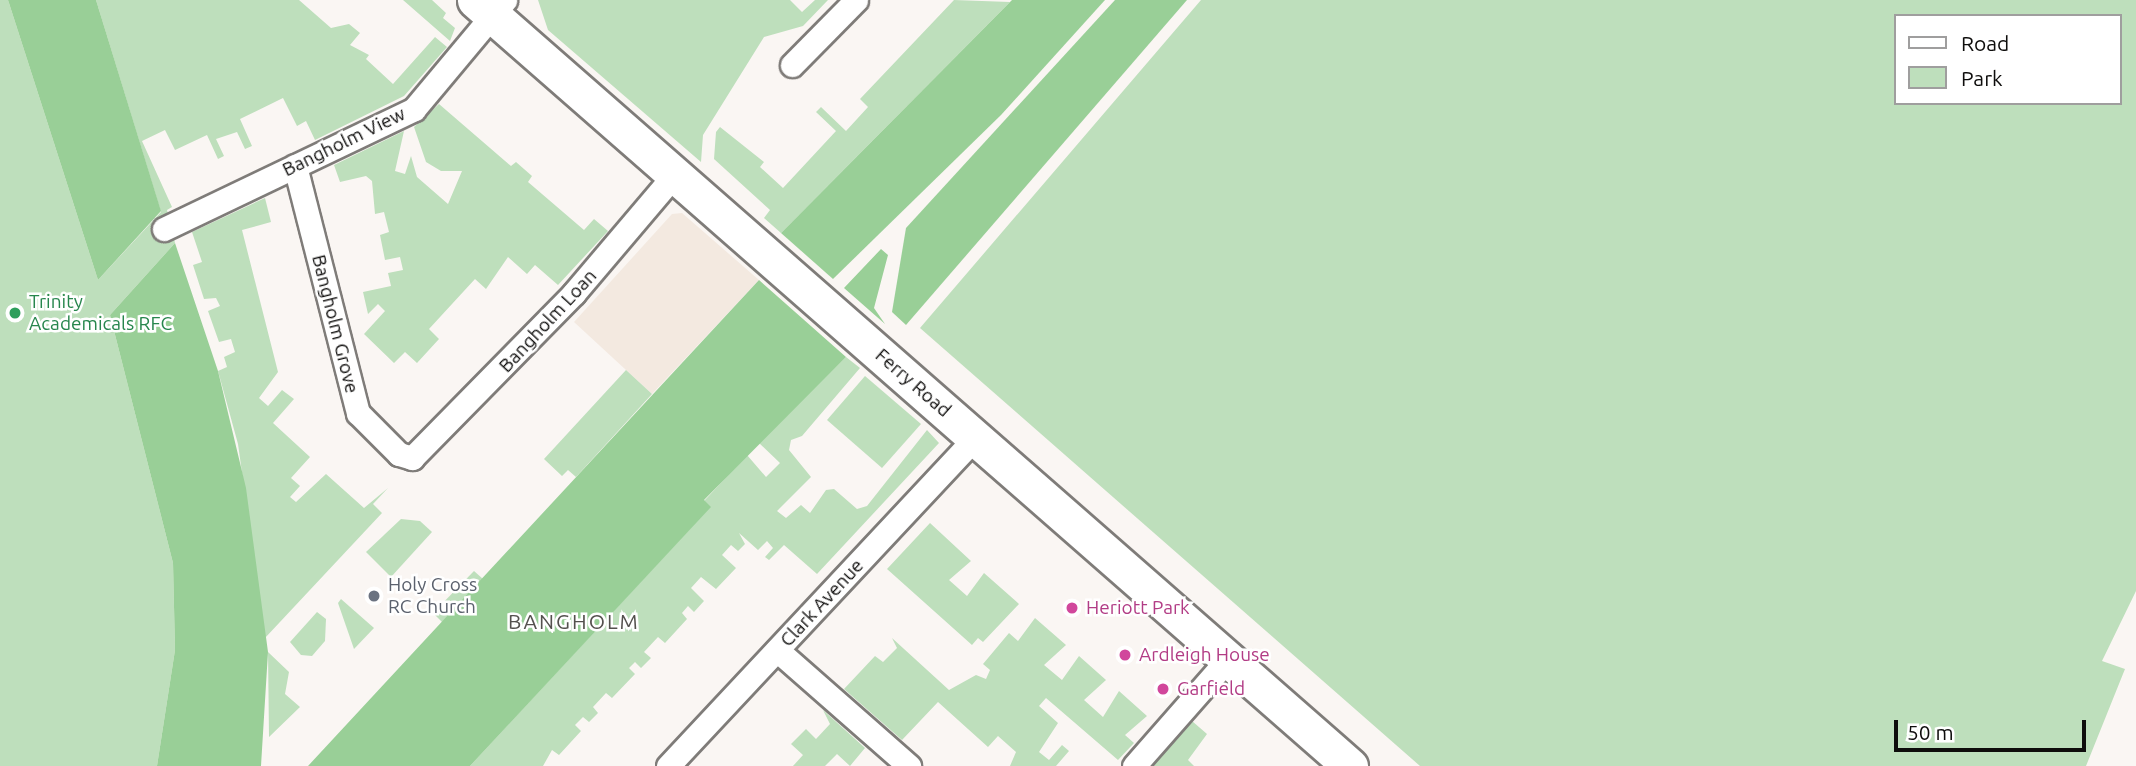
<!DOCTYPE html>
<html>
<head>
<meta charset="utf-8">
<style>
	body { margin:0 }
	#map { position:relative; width:2136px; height:766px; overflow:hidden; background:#faf6f3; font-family:Ubuntu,sans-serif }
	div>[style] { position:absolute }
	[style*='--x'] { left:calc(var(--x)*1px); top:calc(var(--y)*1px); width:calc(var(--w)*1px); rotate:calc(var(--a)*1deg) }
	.built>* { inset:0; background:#f3e9e0 }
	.green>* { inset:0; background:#bedfbc }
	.forest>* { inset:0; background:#99cf97 }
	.roads { filter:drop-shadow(2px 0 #7f7c79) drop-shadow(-2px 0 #7f7c79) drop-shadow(0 2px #7f7c79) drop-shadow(0 -2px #7f7c79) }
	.minor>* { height:23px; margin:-11.5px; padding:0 11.5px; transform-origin:11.5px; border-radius:11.5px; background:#fff }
	.primary>* { height:35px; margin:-17.5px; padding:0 17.5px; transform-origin:17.5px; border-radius:17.5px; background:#fff }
	.dots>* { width:19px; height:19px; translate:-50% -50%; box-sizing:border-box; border:4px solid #fff; border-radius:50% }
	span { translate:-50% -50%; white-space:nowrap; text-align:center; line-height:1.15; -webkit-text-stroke:5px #fff; paint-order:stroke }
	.street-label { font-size:19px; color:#0e0d0c }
	.leisure-label { font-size:19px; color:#27864d }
	.left { translate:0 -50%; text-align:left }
	.worship-label { font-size:19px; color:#5b616d }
	.hotel-label { font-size:19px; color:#b23c85 }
	.neighbourhood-label { font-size:21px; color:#54514e; letter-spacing:2px }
	.legend { position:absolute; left:1894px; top:14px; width:228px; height:91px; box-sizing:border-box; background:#fff; border:2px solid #9f9e9e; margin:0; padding:9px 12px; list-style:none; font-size:21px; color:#0e0d0c }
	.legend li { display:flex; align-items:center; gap:14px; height:35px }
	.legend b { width:35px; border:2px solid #9f9e9e }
	.scale { position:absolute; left:1894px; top:720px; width:192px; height:32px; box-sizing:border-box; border:4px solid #0e0d0c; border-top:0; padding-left:9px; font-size:21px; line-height:24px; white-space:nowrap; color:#0e0d0c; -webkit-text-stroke:5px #fff; paint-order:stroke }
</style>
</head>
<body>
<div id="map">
	<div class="built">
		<i style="clip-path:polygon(682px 213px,759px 280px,652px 394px,574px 322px,672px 214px)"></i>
	</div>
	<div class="green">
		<i style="clip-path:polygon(0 0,8px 0,98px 280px,161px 212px,96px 0,299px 0,331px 28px,349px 24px,360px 33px,350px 45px,369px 55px,366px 59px,393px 84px,435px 37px,447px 47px,404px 96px,315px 140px,306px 121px,297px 126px,283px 98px,240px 119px,252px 146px,245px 149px,237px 132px,216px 139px,224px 156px,218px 159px,207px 135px,175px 150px,165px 130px,142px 141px,172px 207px,167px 210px,175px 243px,110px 315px,173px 563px,175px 650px,157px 766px,0 766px)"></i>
		<i style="clip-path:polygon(403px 0,432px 0,446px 13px,443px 18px,455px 28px,450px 41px)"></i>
		<i style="clip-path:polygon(538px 0,790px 0,802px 12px,815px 0,828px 0,803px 26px,764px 37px,703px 135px,701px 162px,548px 30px)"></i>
		<i style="clip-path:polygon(954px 0,1010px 2px,781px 233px,764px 218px,770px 210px,714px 159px,716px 132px,720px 127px,764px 162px,760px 167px,783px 188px,836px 131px,816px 112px,821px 107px,846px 131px,868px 107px,860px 99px)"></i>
		<i style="clip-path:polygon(evenodd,1201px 0,2136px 0,2136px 591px,2102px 661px,2125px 669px,2086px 766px,1420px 766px,920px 328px,1201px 0,1896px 16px,2120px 16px,2120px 103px,1896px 103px,1896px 16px)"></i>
		<i style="clip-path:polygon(439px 104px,511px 166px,516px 162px,532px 176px,528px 182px,584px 230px,594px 219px,608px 231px,558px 285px,535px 265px,527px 274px,508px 257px,486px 289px,475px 279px,429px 329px,439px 339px,417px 363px,405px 352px,394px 363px,364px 334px,385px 311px,378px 304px,368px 314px,363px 292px,391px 286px,388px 273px,403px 270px,400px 257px,385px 260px,380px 235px,389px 232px,384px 212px,375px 214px,372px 181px,366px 176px,340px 182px,334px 165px,404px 131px,395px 171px,405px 174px,411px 156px,417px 177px,448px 204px,462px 171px,441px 171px,426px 162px,414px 127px)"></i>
		<i style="clip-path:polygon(265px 198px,271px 222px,242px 230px,278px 372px,259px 398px,268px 406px,282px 390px,294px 399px,273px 423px,310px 457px,291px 478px,300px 486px,290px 497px,296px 502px,326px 474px,364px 508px,388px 488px,373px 504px,382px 513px,265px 638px,238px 444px,218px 371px,227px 367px,224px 357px,235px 352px,231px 339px,219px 342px,208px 311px,220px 306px,216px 298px,204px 299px,193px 265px,202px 262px,192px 232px)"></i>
		<i style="clip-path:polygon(846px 357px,860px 368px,802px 436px,791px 440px,789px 450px,811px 477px,777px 511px,786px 518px,801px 505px,810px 513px,826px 490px,834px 489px,857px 509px,867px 506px,927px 430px,939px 443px,817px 574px,784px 545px,769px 560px,765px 557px,773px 548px,767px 541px,758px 550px,739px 533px,745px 544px,738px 551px,731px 545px,722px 555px,736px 568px,716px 589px,701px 577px,691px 588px,704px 601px,694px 612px,688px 606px,682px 613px,687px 619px,665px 643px,658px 637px,644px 652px,651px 658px,641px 668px,635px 662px,629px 668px,635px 674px,612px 698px,606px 693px,593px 707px,598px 713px,589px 722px,583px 717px,575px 725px,581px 731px,559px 755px,552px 750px,543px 766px,470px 766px,710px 507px,704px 501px,747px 455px,766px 477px,780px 463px,759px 443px)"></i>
		<i style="clip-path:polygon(626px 370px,652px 394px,576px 477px,568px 470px,562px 476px,544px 459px)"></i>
		<i style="clip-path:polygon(865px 376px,921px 424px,882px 468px,827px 420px)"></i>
		<i style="clip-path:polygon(401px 519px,420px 521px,432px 532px,391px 577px,366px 552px)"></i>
		<i style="clip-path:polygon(930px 523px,971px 561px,949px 580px,967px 596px,984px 573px,1019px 604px,983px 642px,978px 638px,972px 645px,887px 569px)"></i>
		<i style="clip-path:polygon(474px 571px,483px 579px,443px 623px,433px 613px)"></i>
		<i style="clip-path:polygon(341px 599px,374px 628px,354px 649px,338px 603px)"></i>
		<i style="clip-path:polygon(317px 612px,326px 619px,325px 641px,312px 656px,301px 655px,290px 642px)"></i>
		<i style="clip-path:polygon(1035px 618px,1066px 645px,1044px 665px,1062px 680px,1079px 656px,1106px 680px,1084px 700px,1103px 717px,1119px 691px,1147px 716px,1125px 735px,1134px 743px,1118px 760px,1046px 698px,1039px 706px,1058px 723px,1039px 752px,1049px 760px,1062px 745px,1069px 751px,1056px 766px,1010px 766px,1016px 752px,998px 736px,988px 747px,938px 702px,902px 740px,844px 689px,875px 656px,883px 662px,897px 648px,892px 638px,949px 690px,976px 675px,986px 679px,990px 670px,983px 664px,1009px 633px,1018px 641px)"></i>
		<i style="clip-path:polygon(268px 652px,289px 672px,285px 694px,300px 707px,269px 737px)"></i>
		<i style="clip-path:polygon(823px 710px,865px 748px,850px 766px,837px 754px,825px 766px,793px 766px,803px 755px,791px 744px,806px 729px,816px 739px,830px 724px)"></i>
		<i style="clip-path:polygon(1192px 721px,1207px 734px,1188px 760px,1194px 766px,1152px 766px)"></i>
	</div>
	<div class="forest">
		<i style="clip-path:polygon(8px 0,96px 0,161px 211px,98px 280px)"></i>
		<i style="clip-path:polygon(1012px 0,1105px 0,1001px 115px,833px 279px,781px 233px)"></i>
		<i style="clip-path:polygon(1115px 0,1187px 0,906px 325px,892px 312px,906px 228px)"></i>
		<i style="clip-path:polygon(175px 243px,218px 371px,246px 488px,268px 652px,261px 766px,157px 766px,175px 650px,173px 563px,110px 315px)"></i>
		<i style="clip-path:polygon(881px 249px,888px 255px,874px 308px,885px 324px,844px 288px)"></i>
		<i style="clip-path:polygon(759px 280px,846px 357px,704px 500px,711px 507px,683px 537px,470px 766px,308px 766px)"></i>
	</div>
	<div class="roads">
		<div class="minor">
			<i style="--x:792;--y:65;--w:91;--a:-45.4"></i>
			<i style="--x:295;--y:166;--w:255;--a:75.7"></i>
			<i style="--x:358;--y:413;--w:58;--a:45"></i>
			<i style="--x:399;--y:454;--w:14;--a:17"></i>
			<i style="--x:412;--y:458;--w:231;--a:-45.5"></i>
			<i style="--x:574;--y:293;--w:156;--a:-49.7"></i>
			<i style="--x:164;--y:229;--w:277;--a:-25.6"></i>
			<i style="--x:414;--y:109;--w:142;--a:-50.1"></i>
			<i style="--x:777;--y:650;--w:176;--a:41.3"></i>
			<i style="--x:668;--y:766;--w:449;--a:-46.9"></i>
			<i style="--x:1134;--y:766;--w:144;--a:-48.7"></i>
		</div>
		<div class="primary">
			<i style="--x:475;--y:0;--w:1163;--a:41.2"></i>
		</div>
	</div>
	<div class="dots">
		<i style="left:15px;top:313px;background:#2e9e5b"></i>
		<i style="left:374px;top:596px;background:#6b7280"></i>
		<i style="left:1072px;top:608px;background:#d1479c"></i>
		<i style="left:1125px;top:655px;background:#d1479c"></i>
		<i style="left:1163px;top:689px;background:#d1479c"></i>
	</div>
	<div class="street-label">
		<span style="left:344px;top:142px;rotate:-26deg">Bangholm View</span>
		<span style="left:548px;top:321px;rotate:-47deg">Bangholm Loan</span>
		<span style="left:335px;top:324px;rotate:76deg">Bangholm Grove</span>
		<span style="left:913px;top:383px;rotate:41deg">Ferry Road</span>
		<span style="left:822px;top:603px;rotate:-47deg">Clark Avenue</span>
	</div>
	<div class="leisure-label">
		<span class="left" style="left:29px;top:313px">Trinity<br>Academicals RFC</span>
	</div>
	<div class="worship-label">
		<span class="left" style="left:388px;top:596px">Holy Cross<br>RC Church</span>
	</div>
	<div class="hotel-label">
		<span class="left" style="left:1086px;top:608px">Heriott Park</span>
		<span class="left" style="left:1139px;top:655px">Ardleigh House</span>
		<span class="left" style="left:1177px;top:689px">Garfield</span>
	</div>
	<div class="neighbourhood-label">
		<span style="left:574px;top:621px">BANGHOLM</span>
	</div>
	<ul class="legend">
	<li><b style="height:9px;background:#fff"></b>Road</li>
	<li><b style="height:19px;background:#bedfbc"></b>Park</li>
	</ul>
	<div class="scale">50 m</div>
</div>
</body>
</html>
